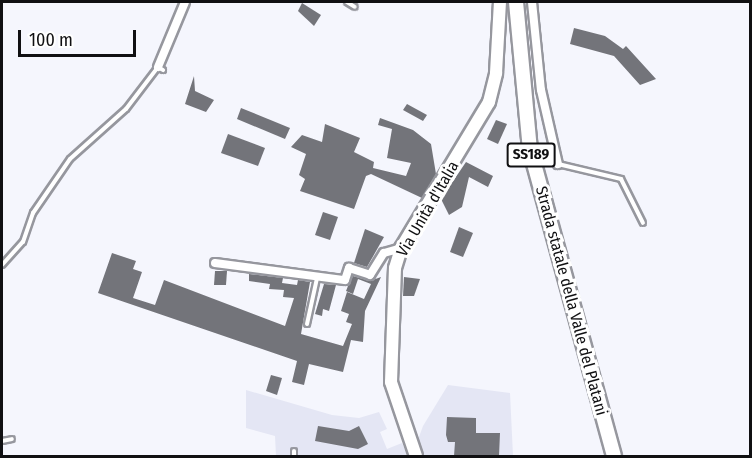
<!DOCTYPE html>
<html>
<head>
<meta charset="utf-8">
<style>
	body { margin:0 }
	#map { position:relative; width:752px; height:458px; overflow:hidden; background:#f5f6fd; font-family:"Fira Sans Condensed",sans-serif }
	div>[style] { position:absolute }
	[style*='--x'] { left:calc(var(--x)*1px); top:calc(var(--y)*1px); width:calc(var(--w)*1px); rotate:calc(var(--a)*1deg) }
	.built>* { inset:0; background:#e4e6f4 }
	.building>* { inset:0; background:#73747a }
	.roads { filter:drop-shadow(2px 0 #96979e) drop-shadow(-2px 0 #96979e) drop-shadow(0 2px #96979e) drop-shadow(0 -2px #96979e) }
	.lane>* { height:4px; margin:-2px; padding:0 2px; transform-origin:2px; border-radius:2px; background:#fff }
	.street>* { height:8px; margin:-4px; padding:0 4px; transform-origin:4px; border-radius:4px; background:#fff }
	.secondary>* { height:12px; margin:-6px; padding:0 6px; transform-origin:6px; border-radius:6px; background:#fff }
	.primary>* { height:14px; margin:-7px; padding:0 7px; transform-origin:7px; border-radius:7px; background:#fff }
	span { translate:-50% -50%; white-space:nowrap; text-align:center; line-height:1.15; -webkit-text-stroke:6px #fff; paint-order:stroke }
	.shield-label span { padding:2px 4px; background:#fff; border:2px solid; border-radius:4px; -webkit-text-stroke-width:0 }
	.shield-label { font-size:15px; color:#101012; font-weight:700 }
	.street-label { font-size:16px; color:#101012 }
	.frame { position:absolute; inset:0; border:3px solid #101012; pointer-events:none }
	.scale { position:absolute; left:18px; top:30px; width:118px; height:27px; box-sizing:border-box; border:3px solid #101012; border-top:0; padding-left:8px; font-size:18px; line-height:21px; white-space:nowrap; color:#101012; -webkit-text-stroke:4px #fff; paint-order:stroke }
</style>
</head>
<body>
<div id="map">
	<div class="built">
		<i style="clip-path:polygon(448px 385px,510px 393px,513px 456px,417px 456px,415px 448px,423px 426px)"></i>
		<i style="clip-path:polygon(246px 390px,332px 415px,359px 418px,379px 412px,387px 429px,380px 432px,387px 449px,402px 443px,408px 456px,276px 456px,275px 436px,246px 428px)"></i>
	</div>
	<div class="building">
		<i style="clip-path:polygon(302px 3px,321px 15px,314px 26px,298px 11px)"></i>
		<i style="clip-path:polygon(574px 28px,605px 36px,623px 49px,626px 46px,656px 79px,640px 85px,614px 56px,570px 44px)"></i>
		<i style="clip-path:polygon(194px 76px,195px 91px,214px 100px,206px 112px,185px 104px)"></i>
		<i style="clip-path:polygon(407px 104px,427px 115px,423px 121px,403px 110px)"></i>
		<i style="clip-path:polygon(241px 108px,290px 128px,285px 139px,237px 119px)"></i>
		<i style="clip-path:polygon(380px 118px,413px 130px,431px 144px,436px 174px,422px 198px,371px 174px,366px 176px,354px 209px,300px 191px,305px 179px,299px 175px,306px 154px,291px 147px,302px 135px,322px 142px,325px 124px,360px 138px,354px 152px,374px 162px,373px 168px,406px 176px,411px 163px,387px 158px,392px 129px,378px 125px)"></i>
		<i style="clip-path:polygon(496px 120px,507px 124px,498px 144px,487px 139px)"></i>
		<i style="clip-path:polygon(228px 134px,265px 148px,258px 166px,221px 153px)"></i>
		<i style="clip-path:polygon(466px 162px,493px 176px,488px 187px,469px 177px,462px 207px,449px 215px,441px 199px)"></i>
		<i style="clip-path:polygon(323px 212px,338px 217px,330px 240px,315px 235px)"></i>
		<i style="clip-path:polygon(459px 227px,473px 233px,463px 257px,450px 252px)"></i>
		<i style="clip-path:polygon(365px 229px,384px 237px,367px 267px,354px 263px)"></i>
		<i style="clip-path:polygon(112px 253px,136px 261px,133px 269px,142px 272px,133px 298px,155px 305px,164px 280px,285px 326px,294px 298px,283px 297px,284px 290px,269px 289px,270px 284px,249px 281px,249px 274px,283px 278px,282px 283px,297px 285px,298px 280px,310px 282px,301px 334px,343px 346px,352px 324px,346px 322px,349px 314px,341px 311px,347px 292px,364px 299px,371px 284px,358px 279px,353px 294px,346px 291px,348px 286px,353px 276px,370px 281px,381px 277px,365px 311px,363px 342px,351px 340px,343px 372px,309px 364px,304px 385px,292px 382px,297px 361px,98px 293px)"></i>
		<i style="clip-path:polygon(215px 271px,227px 271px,226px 285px,214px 285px)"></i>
		<i style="clip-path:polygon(404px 277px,420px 279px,414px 296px,403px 296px)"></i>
		<i style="clip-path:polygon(324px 284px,336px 285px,329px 311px,323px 309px,322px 316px,315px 314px)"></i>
		<i style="clip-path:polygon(271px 375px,282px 378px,277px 395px,266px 391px)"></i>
		<i style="clip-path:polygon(447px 417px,476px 418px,476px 433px,500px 433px,499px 456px,454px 456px,455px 442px,448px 442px,446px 435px)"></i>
		<i style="clip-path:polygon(318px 426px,349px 431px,359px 426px,368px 444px,358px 449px,315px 441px)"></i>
	</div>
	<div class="roads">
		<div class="lane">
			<i style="--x:347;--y:2;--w:9;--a:32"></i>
			<i style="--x:558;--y:164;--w:65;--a:13.4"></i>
			<i style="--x:621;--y:179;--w:49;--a:63.4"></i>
			<i style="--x:2;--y:265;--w:31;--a:-48"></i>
			<i style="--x:23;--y:242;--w:31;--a:-71"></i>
			<i style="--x:33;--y:213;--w:65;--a:-55.6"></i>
			<i style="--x:70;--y:159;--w:75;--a:-41.8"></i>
			<i style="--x:126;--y:109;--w:53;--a:-52.7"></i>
			<i style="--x:158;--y:67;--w:6;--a:31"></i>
			<i style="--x:307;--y:324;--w:47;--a:-77.7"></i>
			<i style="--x:2;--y:441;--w:10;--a:-11"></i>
			<i style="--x:294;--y:451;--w:5;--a:90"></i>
		</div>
		<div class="street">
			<i style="--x:532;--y:2;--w:88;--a:84.2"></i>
			<i style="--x:541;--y:90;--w:76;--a:77.1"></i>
			<i style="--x:158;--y:67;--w:70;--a:-67.4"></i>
			<i style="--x:215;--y:263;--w:131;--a:7.5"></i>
			<i style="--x:345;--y:280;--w:13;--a:-72"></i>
			<i style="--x:349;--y:268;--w:22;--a:18"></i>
			<i style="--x:370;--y:275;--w:26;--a:-58"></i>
			<i style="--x:384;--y:253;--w:18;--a:-16"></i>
		</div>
		<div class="secondary">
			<i style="--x:416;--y:456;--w:78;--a:-108.7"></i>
			<i style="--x:391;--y:382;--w:114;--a:-88"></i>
			<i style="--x:395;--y:268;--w:21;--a:-73"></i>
			<i style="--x:401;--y:248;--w:170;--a:-58.9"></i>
			<i style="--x:489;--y:102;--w:30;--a:-76"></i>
			<i style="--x:496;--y:73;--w:71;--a:-86.8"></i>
		</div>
		<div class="primary">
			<i style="--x:516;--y:2;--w:148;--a:84.6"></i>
			<i style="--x:530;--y:149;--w:318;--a:74.7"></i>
		</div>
	</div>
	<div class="shield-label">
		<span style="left:531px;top:155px">SS189</span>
	</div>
	<div class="street-label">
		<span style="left:428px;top:209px;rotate:-60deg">Via Unità d'Italia</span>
		<span style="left:571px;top:301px;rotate:75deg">Strada statale della Valle del Platani</span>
	</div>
	<div class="frame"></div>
	<div class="scale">100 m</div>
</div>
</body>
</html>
